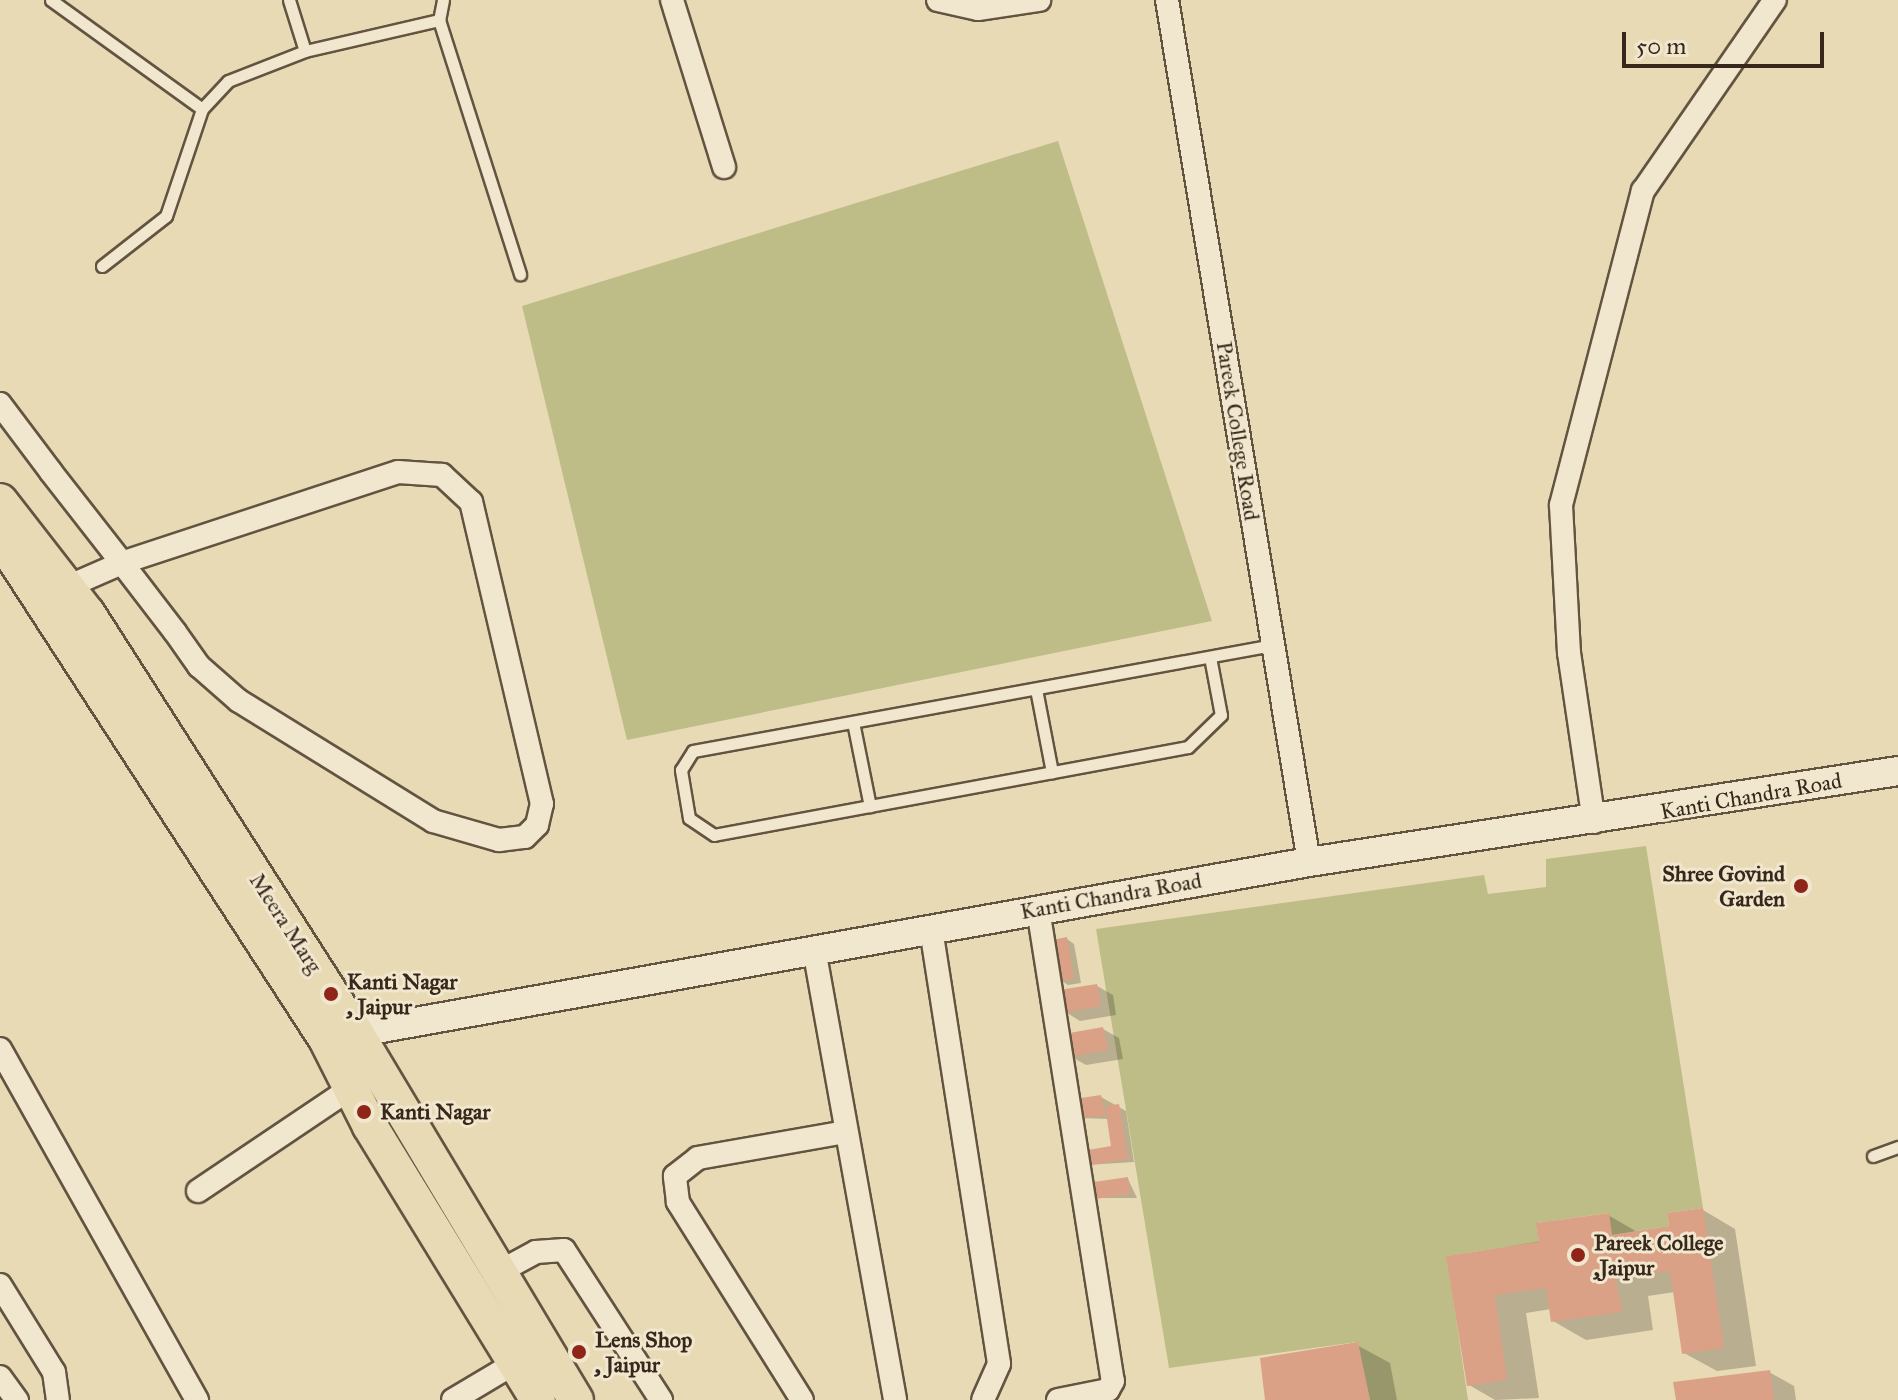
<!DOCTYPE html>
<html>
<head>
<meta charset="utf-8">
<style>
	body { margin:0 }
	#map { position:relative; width:1898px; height:1400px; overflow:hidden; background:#e8dab4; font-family:"IM FELL Great Primer",serif }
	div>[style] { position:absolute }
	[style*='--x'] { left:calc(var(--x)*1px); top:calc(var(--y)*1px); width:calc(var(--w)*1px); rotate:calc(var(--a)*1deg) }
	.green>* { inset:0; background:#bebd87 }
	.shadow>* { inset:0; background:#0003 }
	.building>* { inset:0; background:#dba186 }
	.roads { filter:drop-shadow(2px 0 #635441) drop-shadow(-2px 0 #635441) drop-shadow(0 2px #635441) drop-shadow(0 -2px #635441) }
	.service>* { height:11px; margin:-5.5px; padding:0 5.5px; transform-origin:5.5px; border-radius:5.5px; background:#f0e7ce }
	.minor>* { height:22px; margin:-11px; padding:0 11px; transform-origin:11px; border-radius:11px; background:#f0e7ce }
	.tertiary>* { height:28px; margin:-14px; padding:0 14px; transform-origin:14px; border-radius:14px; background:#f0e7ce }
	.primary>* { height:34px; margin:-17px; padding:0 17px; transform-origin:17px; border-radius:17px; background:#e8dab4 }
	.dots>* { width:22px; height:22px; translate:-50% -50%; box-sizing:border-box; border:4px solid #f0e7ce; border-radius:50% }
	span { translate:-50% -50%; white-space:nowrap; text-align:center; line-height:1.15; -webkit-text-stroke:6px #f0e7ce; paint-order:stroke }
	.street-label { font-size:22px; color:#37281b }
	.poi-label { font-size:22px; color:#37281b; font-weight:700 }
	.right { translate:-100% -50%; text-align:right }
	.left { translate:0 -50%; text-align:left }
	.scale { position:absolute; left:1622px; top:32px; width:202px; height:36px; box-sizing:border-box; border:4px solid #37281b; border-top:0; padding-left:10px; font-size:24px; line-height:28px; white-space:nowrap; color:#37281b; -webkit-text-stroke:6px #f0e7ce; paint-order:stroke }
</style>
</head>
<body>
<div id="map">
	<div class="green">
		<i style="clip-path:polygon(1058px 141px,1212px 621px,627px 740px,522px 306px)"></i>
		<i style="clip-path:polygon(1646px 846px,1703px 1208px,1667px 1213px,1669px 1226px,1612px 1235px,1608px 1213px,1537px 1223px,1539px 1242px,1447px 1256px,1468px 1400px,1370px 1400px,1357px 1342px,1169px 1368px,1096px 929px,1484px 875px,1488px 894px,1546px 887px,1546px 859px)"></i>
	</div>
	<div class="shadow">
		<i style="clip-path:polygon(1067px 939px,1074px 944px,1081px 983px,1068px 985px,1060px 980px)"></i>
		<i style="clip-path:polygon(1097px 986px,1113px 995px,1116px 1015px,1080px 1021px,1064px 1011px)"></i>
		<i style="clip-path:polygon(1103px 1029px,1119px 1038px,1123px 1059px,1086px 1065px,1070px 1056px)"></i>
		<i style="clip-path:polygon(1101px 1097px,1126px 1111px,1134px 1162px,1087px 1165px,1113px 1148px,1109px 1119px,1079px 1118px)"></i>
		<i style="clip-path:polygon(1128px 1179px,1137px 1198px,1091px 1198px)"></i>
		<i style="clip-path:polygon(1703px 1210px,1735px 1229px,1756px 1366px,1717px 1371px,1684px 1353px,1675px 1292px,1648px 1296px,1653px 1330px,1586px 1340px,1553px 1321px,1551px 1309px,1526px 1313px,1539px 1398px,1495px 1400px,1469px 1385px,1449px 1257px,1541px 1241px,1608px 1215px,1639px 1233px,1671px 1228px)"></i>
		<i style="clip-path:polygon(1357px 1345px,1390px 1363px,1397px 1400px,1267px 1400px)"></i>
		<i style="clip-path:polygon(1769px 1372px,1794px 1386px,1796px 1400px,1678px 1400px)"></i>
	</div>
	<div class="building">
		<i style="clip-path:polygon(1067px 937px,1074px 979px,1058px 982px,1052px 940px)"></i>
		<i style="clip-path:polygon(1097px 984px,1101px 1006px,1062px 1013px,1059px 990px)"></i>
		<i style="clip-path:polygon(1103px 1027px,1108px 1050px,1068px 1057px,1064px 1034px)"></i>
		<i style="clip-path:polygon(1101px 1095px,1105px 1115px,1077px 1119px,1074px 1099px)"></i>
		<i style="clip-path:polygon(1119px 1104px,1128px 1159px,1085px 1166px,1082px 1151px,1111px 1146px,1105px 1106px)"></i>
		<i style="clip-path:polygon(1128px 1177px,1130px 1194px,1089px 1200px,1087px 1183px)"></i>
		<i style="clip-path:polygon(1703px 1208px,1724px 1348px,1682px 1354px,1670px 1271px,1616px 1278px,1622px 1312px,1551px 1322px,1546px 1288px,1495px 1295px,1507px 1380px,1467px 1386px,1446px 1256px,1539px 1242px,1536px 1223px,1609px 1213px,1612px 1235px,1669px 1226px,1667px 1213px)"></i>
		<i style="clip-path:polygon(1358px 1342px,1370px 1400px,1265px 1400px,1260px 1358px)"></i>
		<i style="clip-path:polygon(1770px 1370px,1774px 1400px,1676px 1400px,1673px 1382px)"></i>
	</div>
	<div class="roads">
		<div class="service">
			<i style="--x:51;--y:0;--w:186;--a:35.8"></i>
			<i style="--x:202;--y:109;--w:38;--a:-47"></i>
			<i style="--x:228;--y:81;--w:83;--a:-21.3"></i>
			<i style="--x:305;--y:51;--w:138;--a:-13"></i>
			<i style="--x:289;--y:0;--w:53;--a:72.6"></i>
			<i style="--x:443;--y:0;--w:20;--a:101"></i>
			<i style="--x:439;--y:20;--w:267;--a:72.3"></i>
			<i style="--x:102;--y:266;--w:81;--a:-38"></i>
			<i style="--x:166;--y:216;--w:113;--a:-71.4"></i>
			<i style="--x:1210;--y:657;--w:59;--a:79.3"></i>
			<i style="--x:1221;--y:715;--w:46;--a:135.9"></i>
			<i style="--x:1188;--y:747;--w:482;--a:169.5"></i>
			<i style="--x:714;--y:835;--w:30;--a:-146"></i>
			<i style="--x:689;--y:818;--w:49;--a:-99.5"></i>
			<i style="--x:681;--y:770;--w:22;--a:-58"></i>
			<i style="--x:693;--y:751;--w:590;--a:-10.36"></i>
			<i style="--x:1036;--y:689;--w:85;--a:79.1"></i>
			<i style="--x:853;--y:722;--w:86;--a:78.6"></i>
			<i style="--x:1873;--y:1156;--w:27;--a:-20"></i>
		</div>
		<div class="minor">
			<i style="--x:672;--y:0;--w:175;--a:72.7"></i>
			<i style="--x:938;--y:0;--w:41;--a:12.7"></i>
			<i style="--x:978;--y:9;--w:62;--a:-8.4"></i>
			<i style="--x:1167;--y:0;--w:874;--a:80.65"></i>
			<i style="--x:0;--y:404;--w:85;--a:53.1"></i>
			<i style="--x:51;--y:472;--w:115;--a:52"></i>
			<i style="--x:122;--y:563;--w:87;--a:52.5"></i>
			<i style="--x:175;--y:632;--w:42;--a:54.8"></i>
			<i style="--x:199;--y:666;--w:53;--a:41.2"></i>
			<i style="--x:239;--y:701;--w:228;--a:31.7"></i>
			<i style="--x:433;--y:821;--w:69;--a:16.1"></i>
			<i style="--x:499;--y:840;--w:26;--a:-7"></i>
			<i style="--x:525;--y:837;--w:17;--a:-45"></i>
			<i style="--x:537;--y:825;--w:22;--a:-77"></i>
			<i style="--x:542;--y:804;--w:310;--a:-103.2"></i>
			<i style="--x:471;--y:502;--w:40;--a:-137"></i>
			<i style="--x:442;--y:475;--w:44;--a:-176.1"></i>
			<i style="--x:398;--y:472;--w:291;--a:161.8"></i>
			<i style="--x:122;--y:563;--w:60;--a:156.4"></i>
			<i style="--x:1594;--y:822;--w:171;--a:-98.4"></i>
			<i style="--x:1569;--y:653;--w:148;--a:-93.1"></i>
			<i style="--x:1561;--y:505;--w:325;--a:-75.4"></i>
			<i style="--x:1643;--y:191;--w:232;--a:-55.4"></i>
			<i style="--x:1038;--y:909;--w:478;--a:81"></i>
			<i style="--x:1113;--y:1381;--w:10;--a:119"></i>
			<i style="--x:1108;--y:1390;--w:51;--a:168.7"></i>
			<i style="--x:931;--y:929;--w:440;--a:81.1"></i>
			<i style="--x:999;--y:1364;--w:39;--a:114"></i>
			<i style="--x:814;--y:949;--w:458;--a:79.8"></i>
			<i style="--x:0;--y:1049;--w:403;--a:60.7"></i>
			<i style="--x:198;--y:1191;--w:184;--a:-33.9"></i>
			<i style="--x:499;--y:1272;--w:42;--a:-28.4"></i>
			<i style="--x:536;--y:1252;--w:28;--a:-4"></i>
			<i style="--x:564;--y:1250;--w:179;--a:57.1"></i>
			<i style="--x:0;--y:1285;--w:102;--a:58.2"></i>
			<i style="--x:54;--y:1372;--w:28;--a:82"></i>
			<i style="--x:0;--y:1377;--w:29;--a:54"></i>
			<i style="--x:453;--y:1400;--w:72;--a:-30.8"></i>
			<i style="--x:802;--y:1400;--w:234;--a:-122.1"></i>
			<i style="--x:678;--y:1202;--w:26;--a:-97"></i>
			<i style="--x:675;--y:1176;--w:29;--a:-38"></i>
			<i style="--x:698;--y:1158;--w:149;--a:-10"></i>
		</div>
		<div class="tertiary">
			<i style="--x:337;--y:1036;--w:987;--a:-10.15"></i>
			<i style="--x:1309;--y:862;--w:596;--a:-8.78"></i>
		</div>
		<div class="primary">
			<i style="--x:0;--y:501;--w:143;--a:52.1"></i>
			<i style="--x:88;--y:614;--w:495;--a:57.4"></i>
			<i style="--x:355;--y:1031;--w:430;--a:59.1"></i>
			<i style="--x:0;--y:537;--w:599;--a:57"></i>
			<i style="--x:326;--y:1039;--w:97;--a:63.2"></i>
			<i style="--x:370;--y:1126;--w:321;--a:58.5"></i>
		</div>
	</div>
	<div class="dots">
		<i style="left:1801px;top:886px;background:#8f2418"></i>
		<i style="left:331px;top:994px;background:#8f2418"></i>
		<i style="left:364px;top:1112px;background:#8f2418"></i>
		<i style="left:1578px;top:1255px;background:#8f2418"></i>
		<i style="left:579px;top:1352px;background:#8f2418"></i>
	</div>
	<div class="street-label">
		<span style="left:1238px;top:431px;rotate:81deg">Pareek College Road</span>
		<span style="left:1751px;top:796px;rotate:-10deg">Kanti Chandra Road</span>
		<span style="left:1111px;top:896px;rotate:-10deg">Kanti Chandra Road</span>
		<span style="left:286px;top:923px;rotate:57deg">Meera Marg</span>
	</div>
	<div class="poi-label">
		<span class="right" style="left:1785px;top:886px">Shree Govind<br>Garden</span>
		<span class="left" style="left:347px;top:994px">Kanti Nagar<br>, Jaipur</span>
		<span class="left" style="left:380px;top:1112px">Kanti Nagar</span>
		<span class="left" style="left:1594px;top:1255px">Pareek College<br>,Jaipur</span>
		<span class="left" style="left:595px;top:1352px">Lens Shop<br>, Jaipur</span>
	</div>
	<div class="scale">50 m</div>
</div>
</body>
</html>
